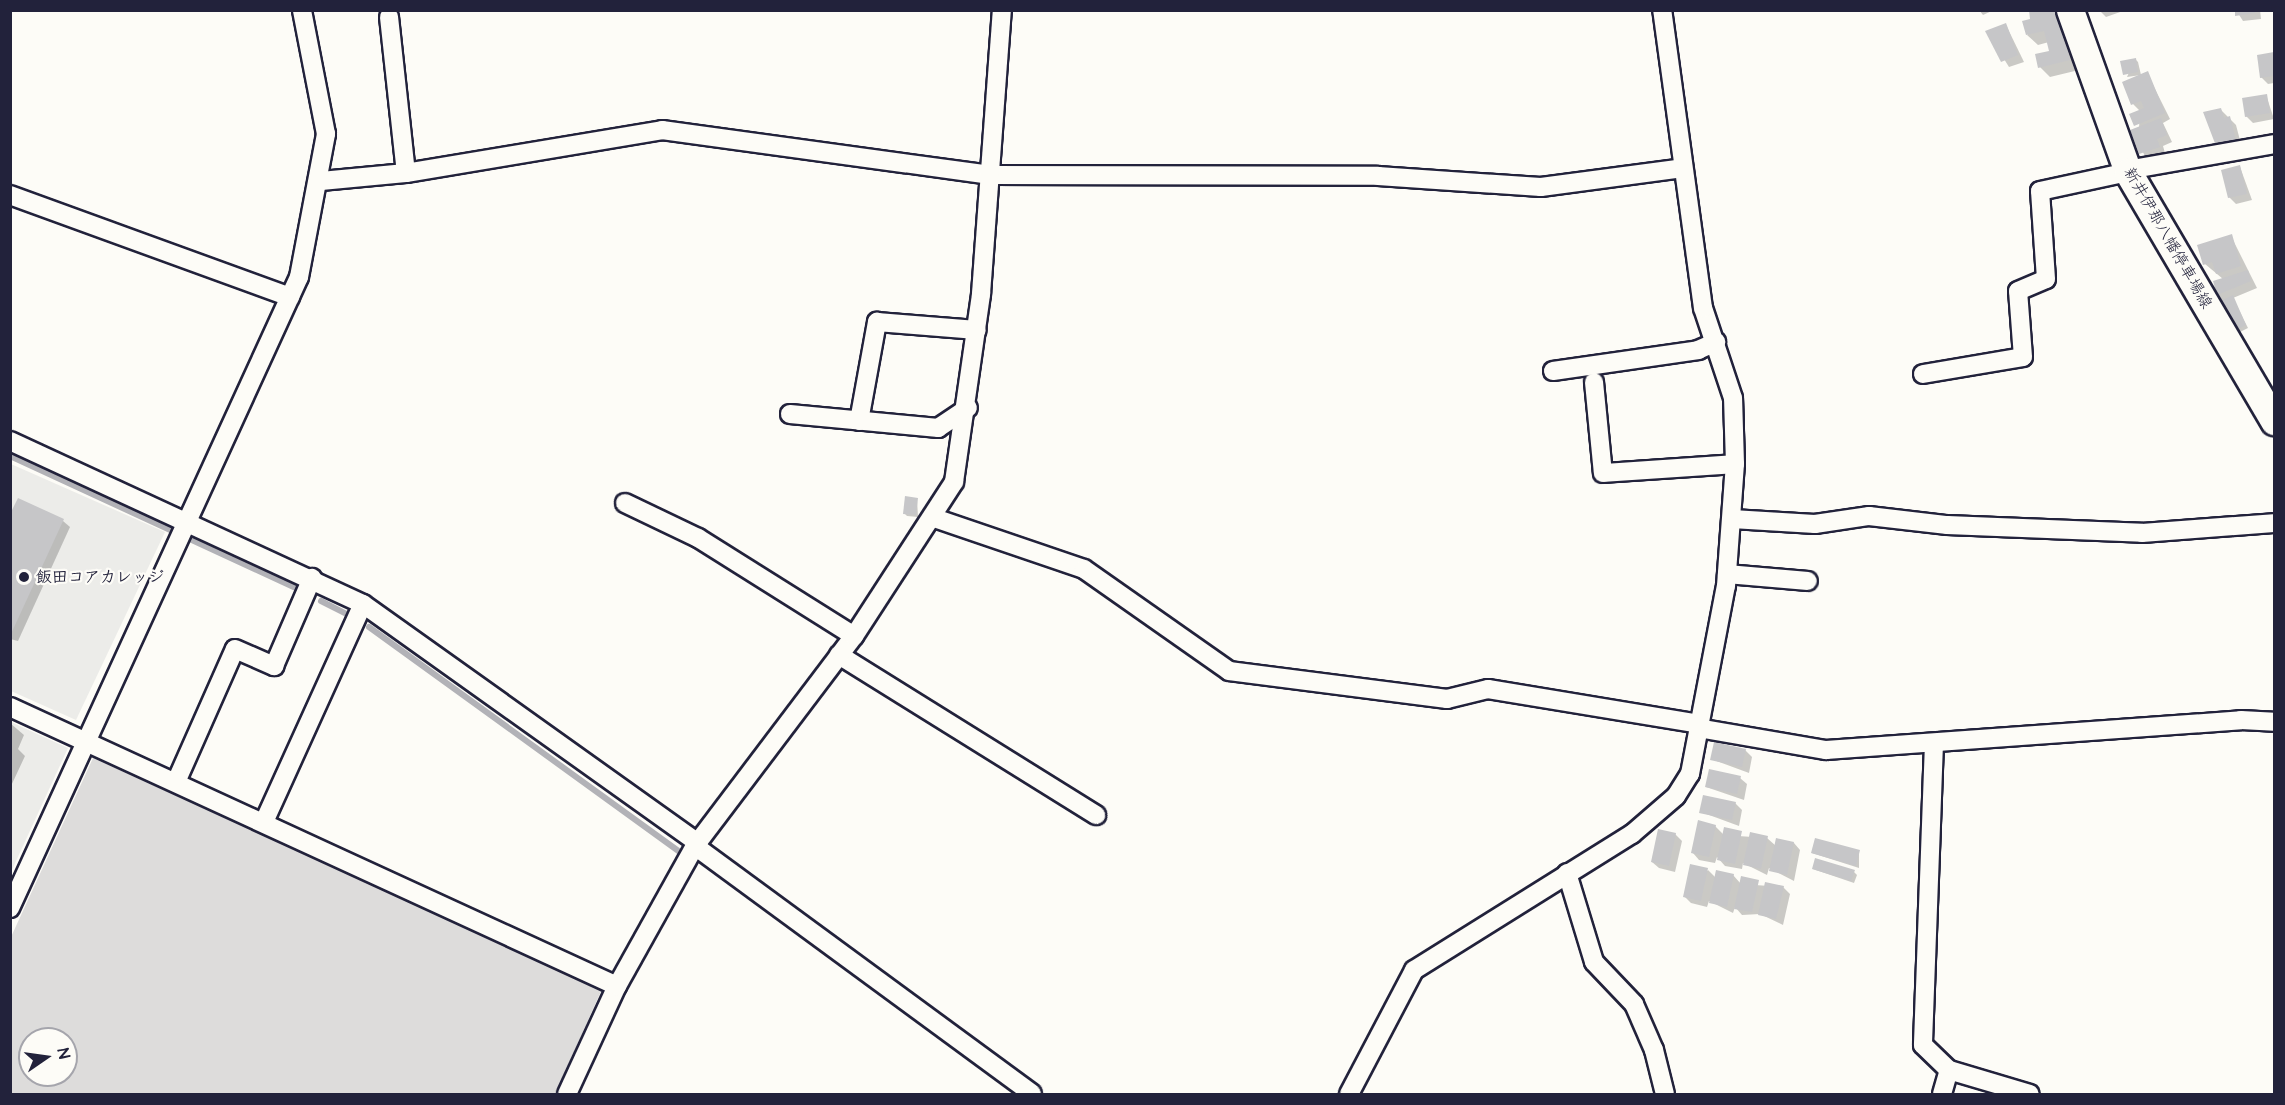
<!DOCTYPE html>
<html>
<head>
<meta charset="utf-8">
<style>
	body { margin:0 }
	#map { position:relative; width:2285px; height:1105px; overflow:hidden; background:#fdfcf7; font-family:"Architects Daughter","Klee One",sans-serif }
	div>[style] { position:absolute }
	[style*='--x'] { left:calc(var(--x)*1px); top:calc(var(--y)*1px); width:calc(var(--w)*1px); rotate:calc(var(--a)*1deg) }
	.built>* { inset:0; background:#ecece9 }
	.green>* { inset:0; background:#dddcdb }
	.shadow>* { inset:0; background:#0003 }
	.stream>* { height:6px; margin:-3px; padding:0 3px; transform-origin:3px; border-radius:3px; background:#b2b2b7 }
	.building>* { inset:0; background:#c6c6c8 }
	.roads { filter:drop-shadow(2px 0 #22223b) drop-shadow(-2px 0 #22223b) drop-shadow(0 2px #22223b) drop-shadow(0 -2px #22223b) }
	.minor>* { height:18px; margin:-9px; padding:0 9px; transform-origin:9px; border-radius:9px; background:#fdfcf7 }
	.secondary>* { height:27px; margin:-13.5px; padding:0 13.5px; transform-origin:13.5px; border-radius:13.5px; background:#fdfcf7 }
	.dots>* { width:16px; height:16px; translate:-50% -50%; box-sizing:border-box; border:3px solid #fdfcf7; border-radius:50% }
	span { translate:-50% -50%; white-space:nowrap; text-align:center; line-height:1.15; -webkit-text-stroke:4.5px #fdfcf7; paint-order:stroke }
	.street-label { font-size:16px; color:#22223b }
	.poi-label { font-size:16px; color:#22223b; font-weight:700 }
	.left { translate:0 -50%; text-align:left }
	.frame { position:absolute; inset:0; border:12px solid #22223b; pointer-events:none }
	.north { position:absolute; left:18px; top:1027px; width:60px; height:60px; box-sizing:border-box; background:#fdfcf7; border:2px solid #a5a5ac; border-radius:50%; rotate:77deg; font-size:16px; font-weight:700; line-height:24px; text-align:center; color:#22223b }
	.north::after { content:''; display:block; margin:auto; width:21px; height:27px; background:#22223b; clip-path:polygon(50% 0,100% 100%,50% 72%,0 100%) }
</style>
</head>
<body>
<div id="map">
	<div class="built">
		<i style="clip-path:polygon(11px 464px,165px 532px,76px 720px,11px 691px)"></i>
		<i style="clip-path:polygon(11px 722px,68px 748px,11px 872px)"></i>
	</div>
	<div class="green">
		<i style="clip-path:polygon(evenodd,93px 758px,602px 989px,555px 1094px,11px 1094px,11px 937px,93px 758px,30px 1039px,66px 1039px,66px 1075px,30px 1075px,30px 1039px)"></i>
	</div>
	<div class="shadow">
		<i style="clip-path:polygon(1979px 10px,1994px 10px,1983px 15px)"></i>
		<i style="clip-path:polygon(2056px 10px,2079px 70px,2050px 77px,2040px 67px,2051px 52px,2049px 42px,2038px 45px,2027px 35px)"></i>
		<i style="clip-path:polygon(2126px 10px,2106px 17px,2099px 10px)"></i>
		<i style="clip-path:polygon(2236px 10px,2260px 10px,2261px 19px,2243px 21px)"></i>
		<i style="clip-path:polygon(2006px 25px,2024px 62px,2009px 67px,1987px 32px)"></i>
		<i style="clip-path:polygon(2274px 54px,2274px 83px,2268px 84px,2261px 77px,2259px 56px)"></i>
		<i style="clip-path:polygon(2135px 59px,2138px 62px,2141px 75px,2127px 77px)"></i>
		<i style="clip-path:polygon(2147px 73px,2170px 119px,2163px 123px,2172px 142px,2163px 146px,2165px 153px,2147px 160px,2132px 131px,2139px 128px,2140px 111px,2133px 104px)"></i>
		<i style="clip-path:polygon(2266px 95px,2274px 119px,2253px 123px,2246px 116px)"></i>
		<i style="clip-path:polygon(2221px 110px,2236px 125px,2242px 148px,2224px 152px)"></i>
		<i style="clip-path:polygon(2240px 167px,2252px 200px,2236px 204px,2229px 197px)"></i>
		<i style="clip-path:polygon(2231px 236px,2257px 288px,2233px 298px,2248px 328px,2240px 332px,2219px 295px,2215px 282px,2223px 279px,2205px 264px)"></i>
		<i style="clip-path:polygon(917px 499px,918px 517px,907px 516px,904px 513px)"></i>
		<i style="clip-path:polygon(10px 518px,63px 521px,70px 527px,18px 641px,10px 639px)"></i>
		<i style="clip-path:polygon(10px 723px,24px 735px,18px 749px,25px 756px,11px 786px)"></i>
		<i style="clip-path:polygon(1745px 750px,1752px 757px,1749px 773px,1711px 759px)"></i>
		<i style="clip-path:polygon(1740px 778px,1747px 784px,1744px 800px,1706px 787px)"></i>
		<i style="clip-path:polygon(1735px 803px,1742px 810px,1739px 826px,1701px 812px)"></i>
		<i style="clip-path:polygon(1715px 826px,1724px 835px,1767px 838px,1776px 846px,1794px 843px,1800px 850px,1794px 881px,1769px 868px,1767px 875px,1743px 863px,1742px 869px,1725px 866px,1717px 857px,1715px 863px,1699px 860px,1693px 853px)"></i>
		<i style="clip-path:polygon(1675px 834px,1682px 841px,1675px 872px,1659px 868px,1652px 862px)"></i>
		<i style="clip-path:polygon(1859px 852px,1859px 868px,1812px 853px)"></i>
		<i style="clip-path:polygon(1813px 869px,1854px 872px,1857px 875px,1854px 883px)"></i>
		<i style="clip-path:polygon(1708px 870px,1716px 878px,1733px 875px,1741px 884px,1783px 887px,1790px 894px,1783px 925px,1760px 914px,1742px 915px,1735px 907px,1733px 913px,1709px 901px,1707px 907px,1691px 903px,1685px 897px)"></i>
	</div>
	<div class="stream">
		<i style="--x:10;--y:456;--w:313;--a:24.8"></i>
		<i style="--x:321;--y:601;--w:29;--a:27"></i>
		<i style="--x:369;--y:627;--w:382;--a:35.9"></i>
	</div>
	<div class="building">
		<i style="clip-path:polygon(2029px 10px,2058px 10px,2070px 60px,2038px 68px,2035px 54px,2049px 51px,2044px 31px,2026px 35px,2022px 21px,2030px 19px)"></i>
		<i style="clip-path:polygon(2235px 10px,2255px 10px,2255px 13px,2235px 16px)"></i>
		<i style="clip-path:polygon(2006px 23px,2018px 55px,2001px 62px,1985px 31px)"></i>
		<i style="clip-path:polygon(2274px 52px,2274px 76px,2260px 78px,2257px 55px)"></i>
		<i style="clip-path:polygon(2136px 58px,2138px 72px,2123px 75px,2120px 61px)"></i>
		<i style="clip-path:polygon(2148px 71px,2165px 113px,2134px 126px,2129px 114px,2144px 108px,2141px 101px,2131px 105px,2122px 82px)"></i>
		<i style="clip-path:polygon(2267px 94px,2270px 113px,2245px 117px,2242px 98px)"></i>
		<i style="clip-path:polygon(2221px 108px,2224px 118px,2230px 116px,2236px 141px,2216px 146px,2203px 112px)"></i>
		<i style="clip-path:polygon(2161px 118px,2167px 135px,2157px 139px,2160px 147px,2139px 154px,2130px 130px)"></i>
		<i style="clip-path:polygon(2240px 165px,2247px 194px,2228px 198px,2221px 170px)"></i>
		<i style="clip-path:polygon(2232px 234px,2241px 266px,2216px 274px,2212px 262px,2203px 265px,2197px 245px)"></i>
		<i style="clip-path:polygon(2248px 270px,2251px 281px,2217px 295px,2213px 281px)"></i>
		<i style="clip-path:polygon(2233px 295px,2246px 325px,2236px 330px,2221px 301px)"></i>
		<i style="clip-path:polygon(905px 496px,918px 498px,916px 515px,903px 514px)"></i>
		<i style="clip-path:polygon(18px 498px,64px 519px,10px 636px,10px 514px)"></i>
		<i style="clip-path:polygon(1714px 742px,1746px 749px,1742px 767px,1710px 760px)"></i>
		<i style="clip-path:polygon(1709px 769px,1741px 776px,1737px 794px,1705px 787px)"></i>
		<i style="clip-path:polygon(1703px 795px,1736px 802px,1732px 820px,1699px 813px)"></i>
		<i style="clip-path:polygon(1698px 820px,1716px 825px,1709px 857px,1691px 853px)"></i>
		<i style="clip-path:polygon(1724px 827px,1742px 831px,1735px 864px,1717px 860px)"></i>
		<i style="clip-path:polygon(1658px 829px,1676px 833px,1669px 866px,1651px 862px)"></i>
		<i style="clip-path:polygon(1750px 832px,1768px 836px,1761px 869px,1743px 865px)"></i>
		<i style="clip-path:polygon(1776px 838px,1794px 842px,1787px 875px,1769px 871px)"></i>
		<i style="clip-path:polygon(1815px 838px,1860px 850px,1856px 866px,1811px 853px)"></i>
		<i style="clip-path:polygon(1815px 858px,1855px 870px,1851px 881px,1812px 869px)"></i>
		<i style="clip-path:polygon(1690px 864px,1708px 868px,1701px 901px,1683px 897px)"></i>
		<i style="clip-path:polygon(1716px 870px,1734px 874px,1727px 907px,1709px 903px)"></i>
		<i style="clip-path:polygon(1741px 876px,1759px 880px,1752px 912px,1734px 909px)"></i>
		<i style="clip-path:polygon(1765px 882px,1784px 886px,1776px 919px,1758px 915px)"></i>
	</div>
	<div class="roads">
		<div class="minor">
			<i style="--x:389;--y:17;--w:157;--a:83.8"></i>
			<i style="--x:2127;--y:170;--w:149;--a:-10"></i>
			<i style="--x:321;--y:181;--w:85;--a:-5.4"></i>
			<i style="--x:406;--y:173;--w:260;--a:-9.5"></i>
			<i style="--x:662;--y:130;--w:330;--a:7.8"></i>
			<i style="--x:989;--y:175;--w:389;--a:0.1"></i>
			<i style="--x:1378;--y:176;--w:163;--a:3.9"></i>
			<i style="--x:1541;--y:187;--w:143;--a:-7.6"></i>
			<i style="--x:10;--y:195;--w:298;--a:20"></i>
			<i style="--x:1553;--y:371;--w:147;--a:-8.2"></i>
			<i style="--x:1698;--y:350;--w:20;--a:-24"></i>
			<i style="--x:1923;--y:374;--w:101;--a:-9.6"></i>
			<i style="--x:2023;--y:357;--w:66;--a:-94.3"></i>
			<i style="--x:2018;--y:291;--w:30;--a:-23"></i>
			<i style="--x:2046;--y:279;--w:88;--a:-93.9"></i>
			<i style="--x:2040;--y:191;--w:90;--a:-12.2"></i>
			<i style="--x:1594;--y:382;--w:91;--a:84.4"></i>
			<i style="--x:1603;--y:473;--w:132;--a:-3.9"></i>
			<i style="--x:790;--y:414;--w:149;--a:5.4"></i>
			<i style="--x:938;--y:428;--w:36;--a:-34"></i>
			<i style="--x:859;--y:421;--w:101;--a:-79.7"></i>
			<i style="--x:877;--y:322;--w:100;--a:4.6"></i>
			<i style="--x:10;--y:441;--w:389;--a:24.8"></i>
			<i style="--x:363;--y:604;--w:412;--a:35.5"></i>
			<i style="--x:625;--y:503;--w:81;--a:25.6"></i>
			<i style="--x:698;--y:538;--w:184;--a:32.1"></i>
			<i style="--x:934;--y:518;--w:158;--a:18.8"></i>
			<i style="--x:1084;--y:569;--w:177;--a:35.1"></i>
			<i style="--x:1229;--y:671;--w:220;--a:7.3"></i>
			<i style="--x:1447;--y:699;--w:42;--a:-13.7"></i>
			<i style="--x:1488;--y:689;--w:214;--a:9.4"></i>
			<i style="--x:1732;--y:519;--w:83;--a:3.4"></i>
			<i style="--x:1815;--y:524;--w:55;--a:-8.4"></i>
			<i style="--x:1869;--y:516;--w:79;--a:6.6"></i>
			<i style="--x:1947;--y:525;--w:195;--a:2.3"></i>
			<i style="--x:2142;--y:533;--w:132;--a:-4.3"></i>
			<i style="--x:1727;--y:574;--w:81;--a:4.9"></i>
			<i style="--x:839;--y:655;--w:303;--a:31.9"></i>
			<i style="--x:10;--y:707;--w:668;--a:24.69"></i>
			<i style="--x:1698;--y:728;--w:130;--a:9.8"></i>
			<i style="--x:1826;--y:750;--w:416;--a:-4.1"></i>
			<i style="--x:2241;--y:720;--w:33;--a:3"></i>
			<i style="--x:1934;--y:743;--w:302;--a:92.1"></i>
			<i style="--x:1923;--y:1045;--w:36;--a:44"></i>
			<i style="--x:1949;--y:1070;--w:84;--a:16.5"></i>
			<i style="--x:176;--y:782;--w:145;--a:-66.1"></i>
			<i style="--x:235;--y:649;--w:43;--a:23.6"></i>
			<i style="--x:274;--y:666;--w:96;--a:-66.6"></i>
			<i style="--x:264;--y:822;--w:239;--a:-65.6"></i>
			<i style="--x:695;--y:846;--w:418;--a:36.3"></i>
			<i style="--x:1567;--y:873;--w:93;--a:73.1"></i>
			<i style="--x:1594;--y:962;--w:58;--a:46.4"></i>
			<i style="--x:1634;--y:1004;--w:50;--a:66.5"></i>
			<i style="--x:1654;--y:1050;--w:45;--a:76"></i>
			<i style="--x:10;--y:908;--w:694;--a:-65.39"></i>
			<i style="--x:299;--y:277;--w:146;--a:-79.3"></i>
			<i style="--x:326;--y:134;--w:126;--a:-101"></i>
			<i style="--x:567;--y:1094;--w:119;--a:-65.2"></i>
			<i style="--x:617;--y:986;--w:160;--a:-60.9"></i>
			<i style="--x:695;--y:846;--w:263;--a:-52.9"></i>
			<i style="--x:854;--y:636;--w:184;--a:-57"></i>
			<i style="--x:954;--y:482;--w:190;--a:-81.8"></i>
			<i style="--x:981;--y:294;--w:285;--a:-85.8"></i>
			<i style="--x:1349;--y:1094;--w:140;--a:-62.3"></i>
			<i style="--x:1414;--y:970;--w:257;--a:-32"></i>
			<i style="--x:1632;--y:834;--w:58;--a:-40.8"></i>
			<i style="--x:1676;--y:796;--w:26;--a:-58"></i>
			<i style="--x:1690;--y:774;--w:191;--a:-79.2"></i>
			<i style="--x:1726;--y:586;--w:122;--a:-85.8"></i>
			<i style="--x:1735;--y:464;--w:66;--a:-91.7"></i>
			<i style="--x:1733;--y:398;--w:95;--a:-108.4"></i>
			<i style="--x:1703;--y:308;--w:301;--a:-97.8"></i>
			<i style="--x:1942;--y:1094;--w:25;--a:-74"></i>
		</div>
		<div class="secondary">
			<i style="--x:2070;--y:10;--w:172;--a:70.3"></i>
			<i style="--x:2128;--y:172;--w:289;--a:59.6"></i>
		</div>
	</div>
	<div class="dots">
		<i style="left:24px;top:577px;background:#22223b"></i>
	</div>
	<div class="street-label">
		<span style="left:2168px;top:238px;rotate:60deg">新井伊那八幡停車場線</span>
	</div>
	<div class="poi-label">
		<span class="left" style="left:36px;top:577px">飯田コアカレッジ</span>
	</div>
	<div class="frame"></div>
	<div class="north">N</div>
</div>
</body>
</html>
